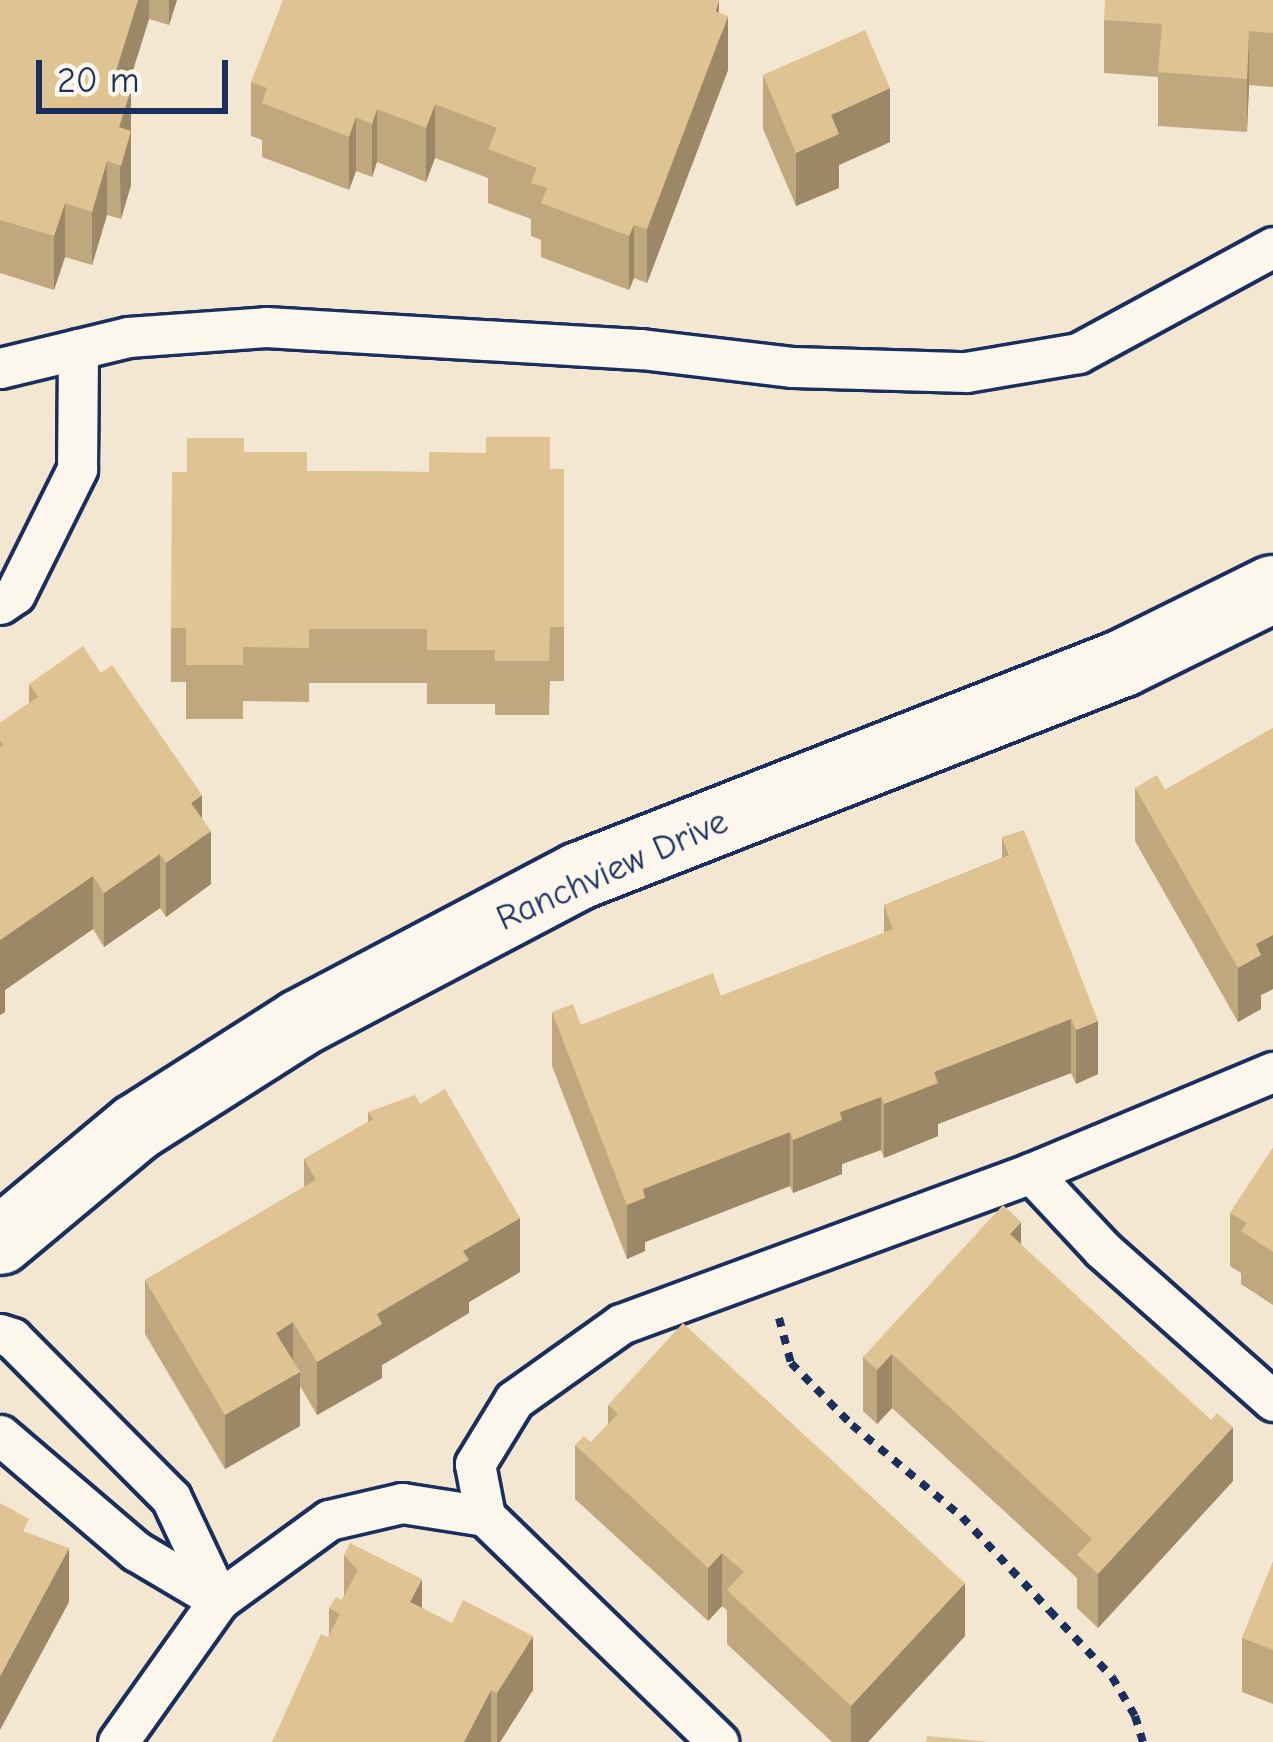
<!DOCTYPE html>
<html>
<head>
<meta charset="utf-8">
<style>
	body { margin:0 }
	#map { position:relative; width:1273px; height:1742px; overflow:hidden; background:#f3e7d1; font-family:"Comic Neue",sans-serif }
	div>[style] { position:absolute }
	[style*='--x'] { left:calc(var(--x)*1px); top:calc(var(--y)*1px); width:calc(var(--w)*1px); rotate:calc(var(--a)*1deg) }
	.path>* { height:8px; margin-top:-4px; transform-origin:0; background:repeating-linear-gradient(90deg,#1b2f5e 0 9px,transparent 0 18px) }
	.roads { filter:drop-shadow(3px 0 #1b2f5e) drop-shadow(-3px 0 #1b2f5e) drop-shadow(0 3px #1b2f5e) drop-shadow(0 -3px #1b2f5e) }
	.lane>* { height:39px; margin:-19.5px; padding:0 19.5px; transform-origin:19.5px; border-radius:19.5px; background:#fbf7ec }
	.secondary>* { height:66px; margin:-33px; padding:0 33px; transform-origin:33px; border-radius:33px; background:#fbf7ec }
	.wall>* { inset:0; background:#c0a87e }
	.shaded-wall>* { inset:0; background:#9c8867 }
	.building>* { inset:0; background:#dfc393 }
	span { translate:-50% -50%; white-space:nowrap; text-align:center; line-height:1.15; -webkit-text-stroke:12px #fbf7ec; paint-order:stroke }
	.street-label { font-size:36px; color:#1b2f5e }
	.scale { position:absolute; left:36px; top:60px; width:192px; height:54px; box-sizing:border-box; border:6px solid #1b2f5e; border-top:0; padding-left:15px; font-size:36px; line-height:42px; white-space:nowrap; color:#1b2f5e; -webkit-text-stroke:9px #fbf7ec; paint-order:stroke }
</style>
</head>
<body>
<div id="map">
	<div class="path">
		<i style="--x:779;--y:1318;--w:47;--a:75.1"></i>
		<i style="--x:791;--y:1363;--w:87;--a:45.5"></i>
		<i style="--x:852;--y:1425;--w:143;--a:39.9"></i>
		<i style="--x:962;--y:1517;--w:129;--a:46.9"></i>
		<i style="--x:1050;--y:1611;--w:91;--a:46.8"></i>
		<i style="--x:1112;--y:1677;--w:45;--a:59.5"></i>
		<i style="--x:1135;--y:1716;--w:27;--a:73"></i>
	</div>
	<div class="roads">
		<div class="lane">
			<i style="--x:0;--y:368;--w:132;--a:-13.6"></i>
			<i style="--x:128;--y:337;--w:138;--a:-4.1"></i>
			<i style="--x:266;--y:327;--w:376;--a:3.4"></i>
			<i style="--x:641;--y:349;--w:153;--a:6.8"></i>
			<i style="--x:793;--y:367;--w:173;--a:1.7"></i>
			<i style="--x:966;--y:372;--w:114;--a:-9.6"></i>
			<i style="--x:1078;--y:353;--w:222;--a:-28.5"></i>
			<i style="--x:0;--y:604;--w:18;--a:-34"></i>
			<i style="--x:15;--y:594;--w:140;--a:-63.6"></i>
			<i style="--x:77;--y:469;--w:120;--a:-89.5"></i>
			<i style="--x:1031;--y:1173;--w:104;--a:46.9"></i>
			<i style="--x:1102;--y:1249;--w:229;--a:41.6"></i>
			<i style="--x:0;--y:1334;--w:13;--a:18"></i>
			<i style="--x:12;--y:1338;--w:226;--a:45.2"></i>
			<i style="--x:171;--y:1498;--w:113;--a:64.8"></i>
			<i style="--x:0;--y:1435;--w:179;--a:40.5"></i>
			<i style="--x:136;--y:1551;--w:96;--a:30.6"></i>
			<i style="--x:485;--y:1516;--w:53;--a:-100.9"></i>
			<i style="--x:475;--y:1464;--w:75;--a:-58.6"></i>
			<i style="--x:514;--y:1400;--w:131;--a:-35.4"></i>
			<i style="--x:621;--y:1324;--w:437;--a:-20.2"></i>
			<i style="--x:1031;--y:1173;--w:262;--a:-22.7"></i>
			<i style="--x:118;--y:1742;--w:174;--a:-54.6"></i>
			<i style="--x:219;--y:1600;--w:136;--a:-36"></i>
			<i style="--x:329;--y:1520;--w:75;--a:-13.1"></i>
			<i style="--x:402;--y:1503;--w:84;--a:8.9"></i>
			<i style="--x:485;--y:1516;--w:325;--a:44.1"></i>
		</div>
		<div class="secondary">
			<i style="--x:0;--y:1241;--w:178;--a:-39.8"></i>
			<i style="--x:137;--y:1127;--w:193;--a:-32.5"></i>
			<i style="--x:300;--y:1023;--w:315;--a:-27.8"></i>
			<i style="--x:579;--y:876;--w:584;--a:-21.38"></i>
			<i style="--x:1123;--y:663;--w:167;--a:-26.3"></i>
		</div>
	</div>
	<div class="wall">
		<i style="clip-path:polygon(0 0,177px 0,169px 25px,149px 19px,127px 88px,131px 89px,131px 185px,121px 219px,107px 215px,92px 265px,65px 257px,54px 290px,0 273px)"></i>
		<i style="clip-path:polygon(1273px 0,1273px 87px,1249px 85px,1247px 132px,1158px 126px,1158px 77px,1104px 73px,1104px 20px)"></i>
		<i style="clip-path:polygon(719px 13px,728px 70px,647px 283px,634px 278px,629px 290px,541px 257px,541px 240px,531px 236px,531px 219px,488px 203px,488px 178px,435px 158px,426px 182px,377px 162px,372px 177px,356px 171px,349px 190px,262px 157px,262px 140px,251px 136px,251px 82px)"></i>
		<i style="clip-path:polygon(763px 75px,890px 142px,839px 165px,839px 188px,796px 206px,763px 129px)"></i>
		<i style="clip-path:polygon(244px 452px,307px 471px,429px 472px,564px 469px,564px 681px,550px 681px,549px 715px,495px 715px,495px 704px,427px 704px,427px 683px,309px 683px,309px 702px,243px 701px,243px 719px,186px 719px,186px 682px,171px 682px,171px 628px,187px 472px)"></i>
		<i style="clip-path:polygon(29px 684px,202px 818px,211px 884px,166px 917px,160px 908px,104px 947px,93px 929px,5px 990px,5px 1012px,0 1015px,0 723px,29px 703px)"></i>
		<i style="clip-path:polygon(1273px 728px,1273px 989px,1261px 995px,1261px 1009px,1238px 1022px,1135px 841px,1135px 788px,1165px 790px)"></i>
		<i style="clip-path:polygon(1002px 837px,1098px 1074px,1076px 1084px,1071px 1073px,938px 1124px,938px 1136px,884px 1158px,881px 1150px,842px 1164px,842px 1174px,793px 1193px,790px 1186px,645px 1242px,645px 1251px,627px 1259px,552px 1066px,552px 1012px,581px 1025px,721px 996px,884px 933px,884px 905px,1002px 858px)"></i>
		<i style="clip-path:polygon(368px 1112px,520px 1272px,469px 1302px,469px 1313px,382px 1365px,382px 1378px,317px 1415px,300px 1386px,300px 1426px,225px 1469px,145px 1334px,145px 1280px,304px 1187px,304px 1159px,368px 1122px)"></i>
		<i style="clip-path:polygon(1273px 1148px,1273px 1305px,1241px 1284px,1241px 1273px,1230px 1266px,1230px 1213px)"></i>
		<i style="clip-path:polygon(1021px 1244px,1233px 1481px,1098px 1628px,1077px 1608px,1077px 1578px,892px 1408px,877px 1424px,863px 1411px,863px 1357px)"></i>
		<i style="clip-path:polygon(608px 1405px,965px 1636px,868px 1742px,832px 1742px,727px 1644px,727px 1610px,722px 1606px,708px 1621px,575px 1499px,575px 1445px,591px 1442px,608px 1424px)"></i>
		<i style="clip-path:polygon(344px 1555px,422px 1608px,533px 1690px,500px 1742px,272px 1742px,329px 1636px,329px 1608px,342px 1600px,344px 1596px)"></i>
		<i style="clip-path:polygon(1273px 1562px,1273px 1704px,1242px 1692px,1242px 1638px)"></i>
	</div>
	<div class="shaded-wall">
		<i style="clip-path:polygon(138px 0,149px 0,149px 19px,112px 138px,112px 84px)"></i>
		<i style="clip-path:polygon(169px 0,177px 0,169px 25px)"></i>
		<i style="clip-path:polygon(719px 0,719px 40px,728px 16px,728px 70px,647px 283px,647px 229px)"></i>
		<i style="clip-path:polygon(1249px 31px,1249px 85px,1247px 132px,1247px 79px)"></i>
		<i style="clip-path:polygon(890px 88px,890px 142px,839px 165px,839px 188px,796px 206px,796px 153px,831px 115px)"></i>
		<i style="clip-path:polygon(131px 89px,131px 185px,121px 219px,119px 127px)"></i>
		<i style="clip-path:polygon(435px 104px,435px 158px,426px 182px,426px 128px)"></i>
		<i style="clip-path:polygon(377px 109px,377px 162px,372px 177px,372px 124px)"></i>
		<i style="clip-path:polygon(356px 117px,356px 171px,349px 190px,349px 137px)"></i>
		<i style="clip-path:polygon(107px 161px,107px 215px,92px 265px,92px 212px)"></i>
		<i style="clip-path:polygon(65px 203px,65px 257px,54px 290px,54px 236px)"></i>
		<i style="clip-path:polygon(634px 225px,634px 278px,629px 290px,629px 236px)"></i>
		<i style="clip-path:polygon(202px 795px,202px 837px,211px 831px,211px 884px,166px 917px,166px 863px,191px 803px)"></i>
		<i style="clip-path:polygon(160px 854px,160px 908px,104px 947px,104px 893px)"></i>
		<i style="clip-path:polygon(93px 876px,93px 929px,5px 990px,5px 1012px,0 1015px,0 940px)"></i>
		<i style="clip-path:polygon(1273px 935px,1273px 989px,1261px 995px,1261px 1009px,1238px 1022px,1238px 968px,1256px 944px)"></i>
		<i style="clip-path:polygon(1071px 1019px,1071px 1073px,938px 1124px,938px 1136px,884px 1158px,884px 1104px,934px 1072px)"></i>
		<i style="clip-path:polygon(1098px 1021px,1098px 1074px,1076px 1084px,1076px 1030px)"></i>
		<i style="clip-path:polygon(881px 1097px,881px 1150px,842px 1164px,842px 1174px,793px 1193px,793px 1140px,840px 1112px)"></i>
		<i style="clip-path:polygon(790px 1132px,790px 1186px,645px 1242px,645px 1251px,627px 1259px,627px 1205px,643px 1189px)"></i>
		<i style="clip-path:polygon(520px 1218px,520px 1272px,469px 1302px,469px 1313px,382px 1365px,382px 1378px,317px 1415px,317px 1362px,377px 1314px,463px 1251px)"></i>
		<i style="clip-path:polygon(1021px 1222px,1021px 1276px,1010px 1234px)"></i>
		<i style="clip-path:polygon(293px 1322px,293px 1376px,300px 1372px,300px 1426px,225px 1469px,225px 1415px,276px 1333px)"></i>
		<i style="clip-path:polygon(892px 1354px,892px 1408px,877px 1424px,877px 1370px)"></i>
		<i style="clip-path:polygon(1233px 1427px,1233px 1481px,1098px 1628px,1098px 1574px)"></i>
		<i style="clip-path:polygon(69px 1548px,69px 1602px,0 1730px,0 1676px)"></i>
		<i style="clip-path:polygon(722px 1553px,722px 1606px,708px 1621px,708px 1568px)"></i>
		<i style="clip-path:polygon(422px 1579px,422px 1633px,410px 1602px)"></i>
		<i style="clip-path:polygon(965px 1583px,965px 1636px,868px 1742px,851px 1742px,851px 1706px)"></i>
		<i style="clip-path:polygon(533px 1636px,533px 1690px,500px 1742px,497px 1742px,497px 1693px)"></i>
		<i style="clip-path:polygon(491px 1690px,491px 1742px,464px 1742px)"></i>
	</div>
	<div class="building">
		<i style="clip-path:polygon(0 0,138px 0,112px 84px,131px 89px,119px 127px,131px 131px,121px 166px,107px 161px,92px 212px,65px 203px,54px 236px,0 220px)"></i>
		<i style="clip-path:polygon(283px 0,719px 0,715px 11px,728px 16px,647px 229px,634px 225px,629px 236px,541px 203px,547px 188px,531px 183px,537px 168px,488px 149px,497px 128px,435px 104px,426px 128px,377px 109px,372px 124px,356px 117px,349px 137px,262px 103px,267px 88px,251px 82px)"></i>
		<i style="clip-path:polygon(1105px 0,1273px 0,1273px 33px,1249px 31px,1247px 79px,1158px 72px,1162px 24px,1104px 20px)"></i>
		<i style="clip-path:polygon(865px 30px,890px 88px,831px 115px,839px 134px,796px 153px,763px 75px)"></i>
		<i style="clip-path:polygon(486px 437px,550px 437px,550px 469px,564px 469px,564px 627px,550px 627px,549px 661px,495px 661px,495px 650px,427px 650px,427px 629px,309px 629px,309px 648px,243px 647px,243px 665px,186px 665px,186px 628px,171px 628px,172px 472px,187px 472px,187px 438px,244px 438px,244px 452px,307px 452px,307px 471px,429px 472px,429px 452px,486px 453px)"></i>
		<i style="clip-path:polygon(83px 646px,101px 673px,112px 665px,202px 795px,191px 803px,211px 831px,166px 863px,160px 854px,104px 893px,93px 876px,0 940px,0 747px,3px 745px,0 740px,0 723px,38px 697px,29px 684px)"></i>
		<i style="clip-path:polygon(1273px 728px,1273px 935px,1256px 944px,1261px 955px,1238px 968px,1135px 788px,1157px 775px,1165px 790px)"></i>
		<i style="clip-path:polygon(1024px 830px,1098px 1021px,1076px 1030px,1071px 1019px,934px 1072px,938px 1083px,884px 1104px,881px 1097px,840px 1112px,842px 1120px,793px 1140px,790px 1132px,643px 1189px,645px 1198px,627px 1205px,552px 1012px,573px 1004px,581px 1025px,713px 973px,721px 996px,893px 929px,884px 905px,1010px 855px,1002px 837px)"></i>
		<i style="clip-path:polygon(445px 1089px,520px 1218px,463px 1251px,469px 1260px,377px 1314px,382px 1324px,317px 1362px,293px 1322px,276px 1333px,300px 1372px,225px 1415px,145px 1280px,316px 1180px,304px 1159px,373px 1119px,368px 1112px,415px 1095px,420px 1104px)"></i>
		<i style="clip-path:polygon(1273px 1148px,1273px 1252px,1241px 1231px,1247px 1223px,1230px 1213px)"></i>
		<i style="clip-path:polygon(1003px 1205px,1021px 1222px,1010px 1234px,1211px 1420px,1217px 1413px,1233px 1427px,1098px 1574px,1077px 1555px,1092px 1539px,892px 1354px,877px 1370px,863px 1357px)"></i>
		<i style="clip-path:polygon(683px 1323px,965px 1583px,851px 1706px,727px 1590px,744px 1572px,722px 1553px,708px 1568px,575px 1445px,584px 1436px,591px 1442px,618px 1414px,608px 1405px)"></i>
		<i style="clip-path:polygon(0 1503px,29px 1519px,23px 1531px,69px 1548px,0 1676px)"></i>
		<i style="clip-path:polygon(350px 1543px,422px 1579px,410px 1602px,452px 1623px,463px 1600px,533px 1636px,497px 1693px,491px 1690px,464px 1742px,272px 1742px,321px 1634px,328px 1637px,340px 1614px,329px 1608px,336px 1597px,342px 1600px,358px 1570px,344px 1555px)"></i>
		<i style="clip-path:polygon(1273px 1562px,1273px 1650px,1242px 1638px)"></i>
		<i style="clip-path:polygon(927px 1736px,989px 1742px,926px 1742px)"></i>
	</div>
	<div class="street-label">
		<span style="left:612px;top:870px;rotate:-24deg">Ranchview Drive</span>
	</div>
	<div class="scale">20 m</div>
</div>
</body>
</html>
